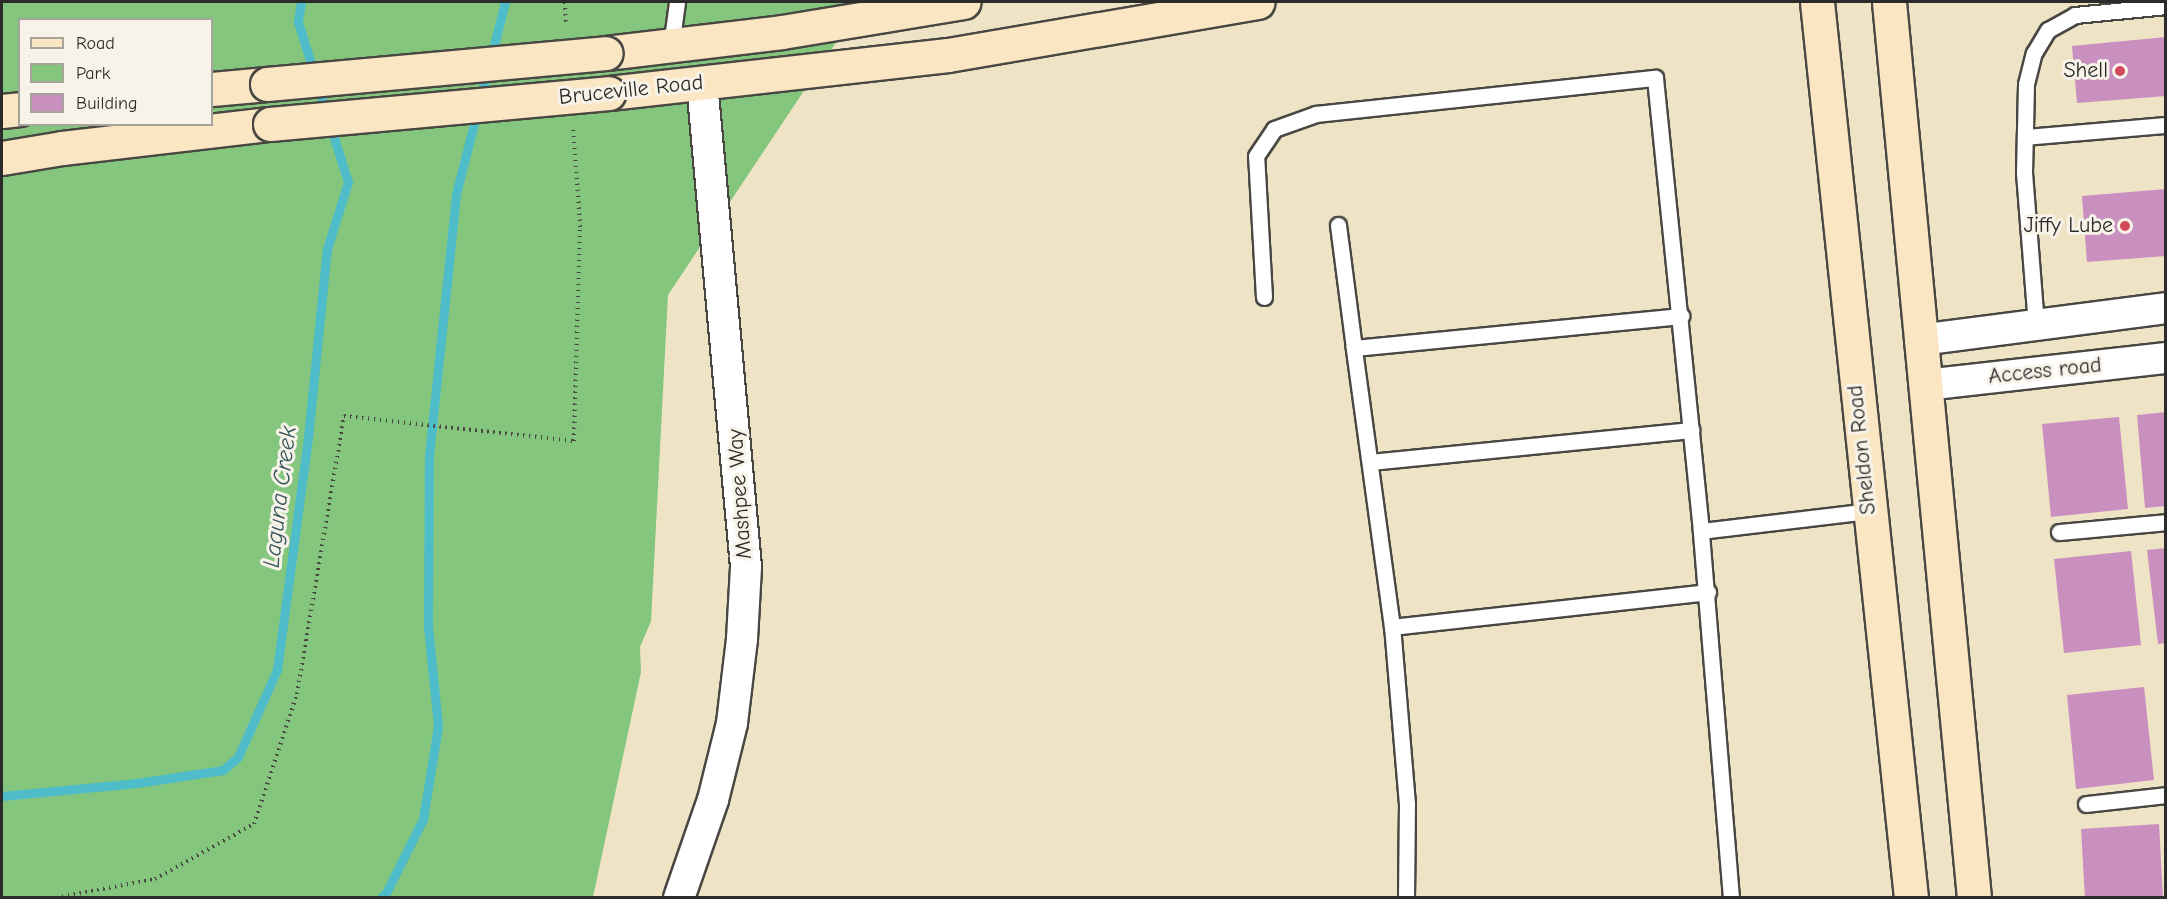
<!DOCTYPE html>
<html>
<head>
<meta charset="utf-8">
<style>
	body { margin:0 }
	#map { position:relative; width:2167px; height:899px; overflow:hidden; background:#efe3c5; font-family:"Comic Neue",sans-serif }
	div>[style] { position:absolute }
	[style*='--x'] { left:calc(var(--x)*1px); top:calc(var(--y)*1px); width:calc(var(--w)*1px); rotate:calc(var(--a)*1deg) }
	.green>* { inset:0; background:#84c67e }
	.stream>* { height:9px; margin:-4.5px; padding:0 4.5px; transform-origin:4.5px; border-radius:4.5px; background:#4fbcca }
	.building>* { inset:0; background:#c98fbf }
	.path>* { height:4px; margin-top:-2px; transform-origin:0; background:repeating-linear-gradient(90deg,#484742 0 1.5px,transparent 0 6px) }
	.roads { filter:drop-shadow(2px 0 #484742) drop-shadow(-2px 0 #484742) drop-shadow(0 2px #484742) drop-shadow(0 -2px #484742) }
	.lane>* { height:15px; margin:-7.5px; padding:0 7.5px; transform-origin:7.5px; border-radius:7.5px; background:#fff }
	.street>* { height:30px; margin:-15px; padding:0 15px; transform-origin:15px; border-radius:15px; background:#fff }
	.secondary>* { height:33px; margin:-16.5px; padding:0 16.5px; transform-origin:16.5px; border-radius:16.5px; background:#fbe6c4 }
	.bridges { filter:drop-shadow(2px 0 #484742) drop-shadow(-2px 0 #484742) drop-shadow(0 2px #484742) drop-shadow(0 -2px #484742) }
	.secondary-bridge>* { height:33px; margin:-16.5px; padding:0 16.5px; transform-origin:16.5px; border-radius:16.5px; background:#fbe6c4 }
	.dots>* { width:16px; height:16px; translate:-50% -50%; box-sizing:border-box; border:3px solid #f7f3e8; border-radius:50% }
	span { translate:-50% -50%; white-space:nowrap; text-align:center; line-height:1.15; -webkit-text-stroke:6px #f7f3e8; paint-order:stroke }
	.poi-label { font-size:22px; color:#2b2b2b }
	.right { translate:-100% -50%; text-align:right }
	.street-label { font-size:22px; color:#2b2b2b }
	.water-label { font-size:24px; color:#36565b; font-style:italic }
	.frame { position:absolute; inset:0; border:3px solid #2b2b2b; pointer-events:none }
	.legend { position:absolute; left:18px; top:18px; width:195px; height:108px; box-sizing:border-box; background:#f7f3e8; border:2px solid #a5a39c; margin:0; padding:8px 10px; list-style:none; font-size:18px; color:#2b2b2b }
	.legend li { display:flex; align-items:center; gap:12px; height:30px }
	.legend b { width:30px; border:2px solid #a5a39c }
</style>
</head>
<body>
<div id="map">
	<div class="green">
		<i style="clip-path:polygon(evenodd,2px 2px,863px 2px,668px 295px,651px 621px,640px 647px,641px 672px,593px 897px,2px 898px,2px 2px,20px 20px,212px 20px,212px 124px,20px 124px,20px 20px)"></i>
	</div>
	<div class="stream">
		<i style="--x:301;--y:2;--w:20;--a:99"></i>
		<i style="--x:298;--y:22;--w:94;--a:72.7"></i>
		<i style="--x:480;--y:99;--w:100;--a:-75.5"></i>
		<i style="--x:2;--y:796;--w:136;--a:-5.5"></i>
		<i style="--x:137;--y:783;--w:87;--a:-8.6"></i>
		<i style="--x:223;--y:770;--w:20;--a:-41"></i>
		<i style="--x:238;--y:757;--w:95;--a:-65.9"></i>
		<i style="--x:277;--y:670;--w:234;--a:-82.4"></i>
		<i style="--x:308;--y:438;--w:190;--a:-84.3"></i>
		<i style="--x:327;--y:249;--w:70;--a:-72.6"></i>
		<i style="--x:348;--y:182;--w:60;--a:-107.5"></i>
		<i style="--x:381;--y:898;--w:9;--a:-49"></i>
		<i style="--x:387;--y:891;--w:80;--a:-63.4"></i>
		<i style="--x:423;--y:819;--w:94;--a:-80.8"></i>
		<i style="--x:438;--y:726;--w:100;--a:-95.7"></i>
		<i style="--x:428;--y:626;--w:170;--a:-89.7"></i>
		<i style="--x:429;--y:456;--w:263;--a:-84.1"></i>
		<i style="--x:456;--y:194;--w:85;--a:-75.6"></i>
	</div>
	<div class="building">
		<i style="clip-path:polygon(2166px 37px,2166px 96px,2077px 103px,2072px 46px)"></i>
		<i style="clip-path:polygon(2166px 189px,2166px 256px,2087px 262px,2082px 196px)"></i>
		<i style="clip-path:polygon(2166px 412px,2166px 506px,2145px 508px,2137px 415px)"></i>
		<i style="clip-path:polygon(2119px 417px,2128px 509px,2051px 517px,2042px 424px)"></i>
		<i style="clip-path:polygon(2166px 548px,2166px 643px,2158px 644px,2147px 550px)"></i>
		<i style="clip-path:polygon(2131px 551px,2141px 645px,2064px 653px,2054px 559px)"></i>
		<i style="clip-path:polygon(2144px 687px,2154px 780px,2076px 789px,2067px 695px)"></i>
		<i style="clip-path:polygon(2159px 824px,2163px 898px,2085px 898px,2081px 829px)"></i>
	</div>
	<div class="path">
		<i style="--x:565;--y:2;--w:22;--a:87"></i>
		<i style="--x:56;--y:898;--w:101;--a:-10.9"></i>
		<i style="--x:155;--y:879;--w:113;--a:-29.1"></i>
		<i style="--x:254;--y:824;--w:137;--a:-71.7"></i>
		<i style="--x:297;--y:694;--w:282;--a:-80.4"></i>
		<i style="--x:344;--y:416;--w:231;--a:6.2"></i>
		<i style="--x:574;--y:441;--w:214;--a:-88.4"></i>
		<i style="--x:580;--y:227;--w:99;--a:-94"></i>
	</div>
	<div class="roads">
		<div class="lane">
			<i style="--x:671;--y:46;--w:44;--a:-82.2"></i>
			<i style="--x:2025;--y:137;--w:142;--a:-4.9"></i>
			<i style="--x:1338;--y:225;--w:124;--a:82.6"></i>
			<i style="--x:1264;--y:297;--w:141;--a:-93.2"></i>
			<i style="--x:1256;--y:156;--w:32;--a:-56"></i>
			<i style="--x:1274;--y:129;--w:45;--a:-19.7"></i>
			<i style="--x:1316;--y:114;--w:341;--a:-6.1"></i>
			<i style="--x:1655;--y:78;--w:455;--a:84.2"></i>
			<i style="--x:2036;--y:325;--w:152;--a:-94.5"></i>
			<i style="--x:2024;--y:173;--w:89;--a:-88.7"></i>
			<i style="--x:2026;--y:84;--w:32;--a:-76"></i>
			<i style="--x:2034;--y:53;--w:27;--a:-59"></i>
			<i style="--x:2048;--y:30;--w:31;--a:-29"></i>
			<i style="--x:2075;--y:15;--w:91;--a:-5.6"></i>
			<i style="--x:1370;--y:462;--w:323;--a:-5.7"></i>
			<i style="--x:2059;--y:532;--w:107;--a:-5.3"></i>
			<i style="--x:1392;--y:627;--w:282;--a:-97.8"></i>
			<i style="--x:1354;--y:348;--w:329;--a:-5.6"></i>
			<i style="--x:2086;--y:804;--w:81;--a:-6.4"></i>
			<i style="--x:1406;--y:898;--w:94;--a:-89.4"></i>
			<i style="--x:1407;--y:804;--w:178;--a:-94.8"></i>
			<i style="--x:1392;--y:627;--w:318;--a:-6.3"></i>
			<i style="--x:1731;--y:898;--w:368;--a:-94.7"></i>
			<i style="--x:1701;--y:531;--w:169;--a:-6.8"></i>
		</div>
		<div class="street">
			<i style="--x:1920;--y:340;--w:248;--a:-7.4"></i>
			<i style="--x:1925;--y:385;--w:243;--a:-6.4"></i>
			<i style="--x:679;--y:898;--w:104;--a:-70.9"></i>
			<i style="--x:713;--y:800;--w:79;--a:-76.1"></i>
			<i style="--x:732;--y:723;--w:85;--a:-83.2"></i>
			<i style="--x:742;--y:639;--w:72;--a:-86.8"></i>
			<i style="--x:746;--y:567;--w:485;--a:-95.2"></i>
		</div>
		<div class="secondary">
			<i style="--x:1817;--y:2;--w:901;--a:84.01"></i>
			<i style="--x:1889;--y:2;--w:900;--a:84.58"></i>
			<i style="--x:606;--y:53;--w:177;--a:-6.8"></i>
			<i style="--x:782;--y:32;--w:184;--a:-9.4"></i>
			<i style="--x:212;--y:89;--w:55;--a:-5.2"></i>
			<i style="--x:609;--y:93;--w:341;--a:-6.4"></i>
			<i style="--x:948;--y:55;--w:314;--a:-9.7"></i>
			<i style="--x:2;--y:111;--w:18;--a:-6"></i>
			<i style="--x:2;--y:158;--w:61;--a:-9.5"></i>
			<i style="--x:62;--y:148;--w:209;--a:-6.6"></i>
		</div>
	</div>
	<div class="bridges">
		<div class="secondary-bridge">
			<i style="--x:267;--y:84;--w:340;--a:-5.2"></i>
			<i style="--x:270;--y:124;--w:340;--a:-5.2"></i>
		</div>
	</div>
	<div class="dots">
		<i style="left:2120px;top:71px;background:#d1495b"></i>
		<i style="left:2125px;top:226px;background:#d1495b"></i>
	</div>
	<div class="poi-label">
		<span class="right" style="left:2108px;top:71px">Shell</span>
		<span class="right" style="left:2113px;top:226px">Jiffy Lube</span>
	</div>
	<div class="street-label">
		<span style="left:631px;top:90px;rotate:-6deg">Bruceville Road</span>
		<span style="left:2045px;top:371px;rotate:-6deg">Access road</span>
		<span style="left:1862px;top:450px;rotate:-96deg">Sheldon Road</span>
		<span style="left:740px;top:494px;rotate:-94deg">Mashpee Way</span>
	</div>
	<div class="water-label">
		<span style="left:280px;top:497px;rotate:-83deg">Laguna Creek</span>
	</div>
	<div class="frame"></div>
	<ul class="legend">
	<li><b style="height:8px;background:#fbe6c4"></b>Road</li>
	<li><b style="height:16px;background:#84c67e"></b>Park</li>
	<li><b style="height:16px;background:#c98fbf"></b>Building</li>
	</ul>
</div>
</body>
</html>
